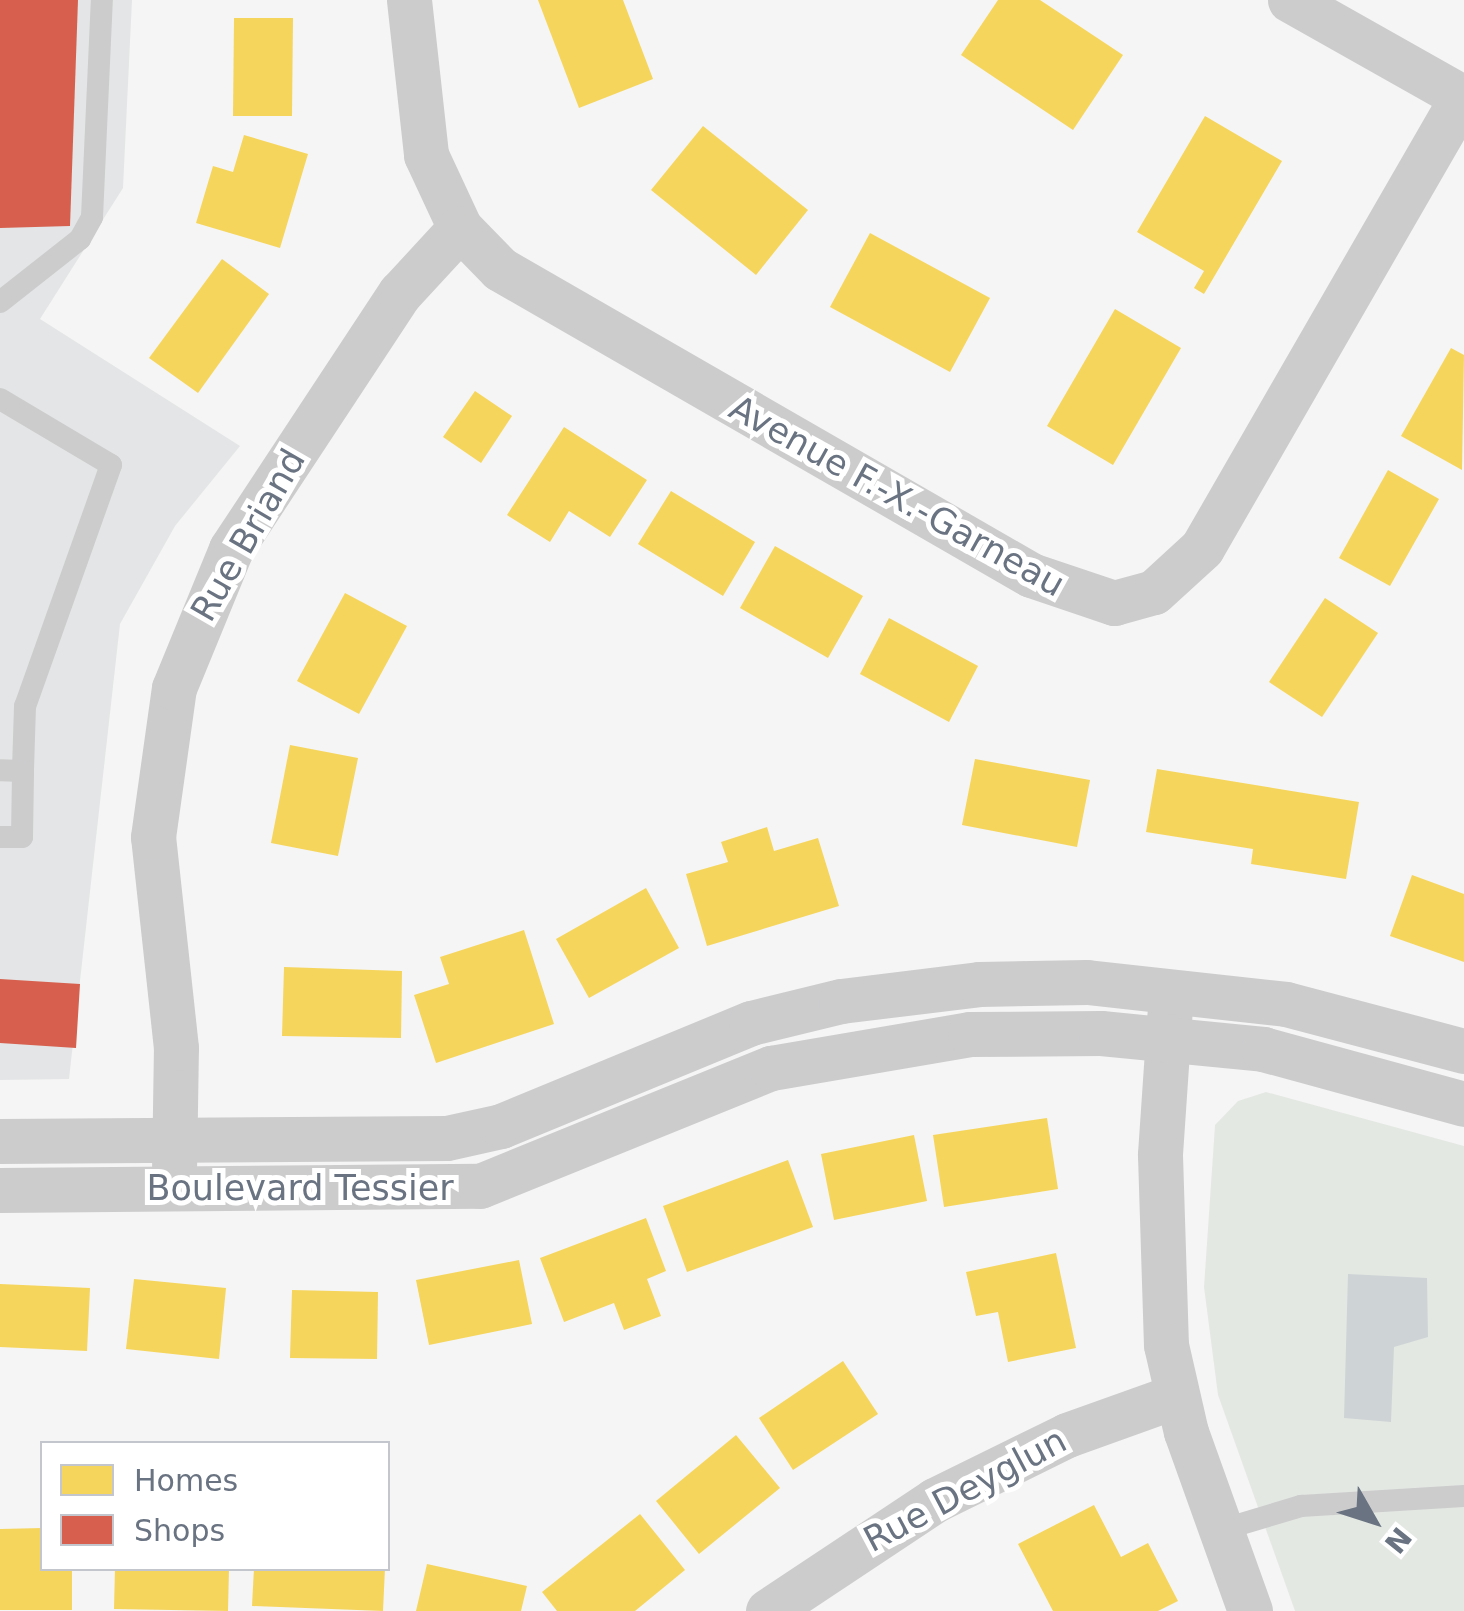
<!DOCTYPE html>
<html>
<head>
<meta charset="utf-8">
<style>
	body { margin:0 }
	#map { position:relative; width:1464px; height:1611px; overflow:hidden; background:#f5f5f5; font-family:"DejaVu Sans",sans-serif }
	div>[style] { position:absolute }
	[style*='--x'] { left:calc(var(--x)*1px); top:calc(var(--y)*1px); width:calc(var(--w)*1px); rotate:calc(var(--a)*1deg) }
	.built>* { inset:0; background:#e4e5e6 }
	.green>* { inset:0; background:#e4e8e3 }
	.water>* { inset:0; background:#ced3d6 }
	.homes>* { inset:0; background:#f6d55c }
	.shops>* { inset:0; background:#d6604d }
	.service>* { height:22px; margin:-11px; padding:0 11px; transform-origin:11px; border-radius:11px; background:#cccccd }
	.minor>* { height:45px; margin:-22.5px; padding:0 22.5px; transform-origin:22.5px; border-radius:22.5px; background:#cccccd }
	span { translate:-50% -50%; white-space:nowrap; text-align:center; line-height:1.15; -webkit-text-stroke:10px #fff; paint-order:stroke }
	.street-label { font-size:35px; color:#697381 }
	.legend { position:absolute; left:40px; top:1441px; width:350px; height:130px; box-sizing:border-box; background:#fff; border:2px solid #c3c7cd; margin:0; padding:12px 18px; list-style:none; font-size:30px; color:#697381 }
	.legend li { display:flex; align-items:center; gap:20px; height:50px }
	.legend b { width:50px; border:2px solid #c3c7cd }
	.north { position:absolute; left:1324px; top:1471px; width:100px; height:100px; -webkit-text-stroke:8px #fff; paint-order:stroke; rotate:129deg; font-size:28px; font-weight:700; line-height:40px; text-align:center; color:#697381 }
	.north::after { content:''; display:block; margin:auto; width:35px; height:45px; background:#697381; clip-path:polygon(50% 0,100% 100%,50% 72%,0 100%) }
</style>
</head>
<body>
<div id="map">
	<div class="built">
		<i style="clip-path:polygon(0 0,132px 0,123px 188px,40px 319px,240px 446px,175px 526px,120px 624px,69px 1079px,0 1080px)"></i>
	</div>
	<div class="green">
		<i style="clip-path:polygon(1266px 1092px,1464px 1146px,1464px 1611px,1295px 1611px,1218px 1395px,1204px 1287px,1215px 1125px,1238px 1101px)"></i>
	</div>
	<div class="water">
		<i style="clip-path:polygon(1348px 1274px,1427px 1278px,1428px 1337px,1394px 1347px,1391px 1422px,1344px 1418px)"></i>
	</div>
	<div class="homes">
		<i style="clip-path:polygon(538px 0,623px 0,653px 79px,579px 108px)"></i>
		<i style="clip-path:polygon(998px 0,1040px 0,1123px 55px,1073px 130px,961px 55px)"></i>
		<i style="clip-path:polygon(234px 18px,293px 18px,292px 116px,233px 116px)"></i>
		<i style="clip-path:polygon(1205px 116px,1282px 161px,1204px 294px,1194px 288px,1204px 271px,1137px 232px)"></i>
		<i style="clip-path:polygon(703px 126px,808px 210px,756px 275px,651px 190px)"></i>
		<i style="clip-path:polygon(244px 135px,308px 154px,280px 248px,196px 223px,213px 166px,233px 172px)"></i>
		<i style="clip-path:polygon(870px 233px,990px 298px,950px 372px,830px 307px)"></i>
		<i style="clip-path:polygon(222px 259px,269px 294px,198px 393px,149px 358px)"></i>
		<i style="clip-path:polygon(1115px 309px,1181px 348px,1113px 465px,1047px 426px)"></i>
		<i style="clip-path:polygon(1451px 348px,1464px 355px,1462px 470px,1401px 436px)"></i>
		<i style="clip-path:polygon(475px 391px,512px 416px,481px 463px,443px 437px)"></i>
		<i style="clip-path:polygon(564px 427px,647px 480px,610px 537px,569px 511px,550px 542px,507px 515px)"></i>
		<i style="clip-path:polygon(1388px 470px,1439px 499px,1390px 586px,1339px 558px)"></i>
		<i style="clip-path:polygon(671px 491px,755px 542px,723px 596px,638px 544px)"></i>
		<i style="clip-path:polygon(775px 546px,863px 596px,828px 658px,740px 608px)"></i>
		<i style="clip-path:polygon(345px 593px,407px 626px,359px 714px,297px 681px)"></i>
		<i style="clip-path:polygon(1325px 598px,1378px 633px,1322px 717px,1269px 682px)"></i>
		<i style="clip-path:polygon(889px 618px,978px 666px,949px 722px,860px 674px)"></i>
		<i style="clip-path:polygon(290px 745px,358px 758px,338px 856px,271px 843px)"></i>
		<i style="clip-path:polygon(975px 759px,1090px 780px,1077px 847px,962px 825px)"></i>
		<i style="clip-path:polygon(1157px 769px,1359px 802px,1346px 879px,1251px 864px,1253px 849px,1146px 832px)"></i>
		<i style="clip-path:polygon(767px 827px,774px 851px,818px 838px,839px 906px,707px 946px,686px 874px,728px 862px,721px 842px)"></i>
		<i style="clip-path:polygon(1412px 875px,1464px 894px,1464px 962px,1390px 936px)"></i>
		<i style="clip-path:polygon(646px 888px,679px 948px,589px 998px,556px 939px)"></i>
		<i style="clip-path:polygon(524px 930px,554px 1024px,436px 1063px,414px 995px,449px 984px,440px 957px)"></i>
		<i style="clip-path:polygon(284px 967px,402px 971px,401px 1038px,282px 1036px)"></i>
		<i style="clip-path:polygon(1047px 1118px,1058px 1189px,944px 1207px,933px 1135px)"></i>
		<i style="clip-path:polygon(914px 1135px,927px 1201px,834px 1220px,821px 1154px)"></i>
		<i style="clip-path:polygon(788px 1160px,813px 1227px,687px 1272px,663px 1206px)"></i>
		<i style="clip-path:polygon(646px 1218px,666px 1271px,647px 1279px,661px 1316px,624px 1330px,614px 1303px,564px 1322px,540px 1258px)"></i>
		<i style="clip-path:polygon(1056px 1253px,1076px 1348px,1008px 1362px,998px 1312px,976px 1316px,966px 1272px)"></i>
		<i style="clip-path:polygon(519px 1260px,532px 1324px,429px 1345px,416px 1280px)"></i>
		<i style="clip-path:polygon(134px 1279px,226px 1288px,219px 1359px,126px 1349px)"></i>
		<i style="clip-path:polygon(0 1284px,90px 1288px,87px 1351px,0 1347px)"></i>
		<i style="clip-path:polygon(292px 1290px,378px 1292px,377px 1359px,290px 1358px)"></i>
		<i style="clip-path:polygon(843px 1361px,878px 1414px,793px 1470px,759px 1418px)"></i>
		<i style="clip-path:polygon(736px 1435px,780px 1488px,699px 1554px,656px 1501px)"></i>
		<i style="clip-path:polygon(1094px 1505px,1121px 1557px,1148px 1543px,1178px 1601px,1158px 1611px,1053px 1611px,1018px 1544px)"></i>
		<i style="clip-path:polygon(640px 1514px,685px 1570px,635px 1611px,557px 1611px,542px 1592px)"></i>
		<i style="clip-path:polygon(42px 1528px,42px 1568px,72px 1568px,72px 1610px,0 1610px,0 1529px)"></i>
		<i style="clip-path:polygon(427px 1564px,527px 1586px,521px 1611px,416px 1611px)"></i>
		<i style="clip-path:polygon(115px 1568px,229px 1568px,228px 1611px,114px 1609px)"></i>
		<i style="clip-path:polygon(254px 1568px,385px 1568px,383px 1611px,252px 1606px)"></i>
	</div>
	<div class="shops">
		<i style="clip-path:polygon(0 0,78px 0,70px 226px,0 228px)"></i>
		<i style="clip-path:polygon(0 979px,80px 984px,76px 1048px,0 1043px)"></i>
	</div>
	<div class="service">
		<i style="--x:0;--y:302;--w:102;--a:-38.2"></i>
		<i style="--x:80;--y:239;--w:25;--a:-61"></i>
		<i style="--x:92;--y:217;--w:217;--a:-87.4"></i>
		<i style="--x:0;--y:399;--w:129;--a:30.7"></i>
		<i style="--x:111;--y:465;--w:256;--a:109.6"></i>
		<i style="--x:25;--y:706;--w:65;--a:91.8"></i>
		<i style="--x:23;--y:771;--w:23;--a:-178"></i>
		<i style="--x:0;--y:837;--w:22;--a:0"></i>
		<i style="--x:22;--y:837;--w:66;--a:-89.1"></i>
		<i style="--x:1221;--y:1530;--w:84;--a:-16.7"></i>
		<i style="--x:1301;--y:1506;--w:163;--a:-3.5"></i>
	</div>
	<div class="minor">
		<i style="--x:409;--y:0;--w:156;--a:83.7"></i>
		<i style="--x:426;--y:155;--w:81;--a:65"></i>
		<i style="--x:460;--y:228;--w:57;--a:45.7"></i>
		<i style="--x:500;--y:269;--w:613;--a:29.95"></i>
		<i style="--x:1031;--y:575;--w:88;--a:18.6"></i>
		<i style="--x:1114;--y:603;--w:41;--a:-15.4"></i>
		<i style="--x:1154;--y:592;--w:65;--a:-42.5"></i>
		<i style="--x:1202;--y:548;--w:521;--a:-60.04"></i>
		<i style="--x:1290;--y:0;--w:200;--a:29.4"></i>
		<i style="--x:1170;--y:1007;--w:148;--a:93.9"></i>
		<i style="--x:1160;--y:1155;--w:190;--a:88.2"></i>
		<i style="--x:1166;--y:1345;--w:89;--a:77.1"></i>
		<i style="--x:1186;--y:1432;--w:190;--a:70.3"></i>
		<i style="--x:0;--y:1141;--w:447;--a:-0.4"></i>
		<i style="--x:447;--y:1138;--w:55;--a:-12.5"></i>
		<i style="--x:501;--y:1126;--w:270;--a:-22.4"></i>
		<i style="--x:751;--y:1023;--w:93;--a:-13.7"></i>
		<i style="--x:841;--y:1001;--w:139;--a:-7"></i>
		<i style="--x:979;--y:984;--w:108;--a:-1.1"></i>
		<i style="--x:1087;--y:982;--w:200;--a:6.3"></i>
		<i style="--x:1286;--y:1004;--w:184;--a:14.8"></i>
		<i style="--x:174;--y:1172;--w:124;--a:-89.1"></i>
		<i style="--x:176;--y:1048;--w:212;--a:-96.2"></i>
		<i style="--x:153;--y:837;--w:150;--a:-82"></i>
		<i style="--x:174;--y:688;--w:150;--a:-67.7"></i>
		<i style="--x:231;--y:549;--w:307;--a:-56.6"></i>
		<i style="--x:400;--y:293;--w:88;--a:-47.3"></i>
		<i style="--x:0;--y:1190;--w:480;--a:-0.5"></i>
		<i style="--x:480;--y:1186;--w:314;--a:-22.1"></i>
		<i style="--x:771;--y:1068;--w:202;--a:-9.7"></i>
		<i style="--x:970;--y:1034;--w:131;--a:-0.4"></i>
		<i style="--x:1101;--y:1033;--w:163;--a:5.6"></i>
		<i style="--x:1263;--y:1049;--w:208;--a:15.3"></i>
		<i style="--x:768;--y:1611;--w:201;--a:-33.6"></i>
		<i style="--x:935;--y:1500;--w:147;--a:-26.2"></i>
		<i style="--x:1067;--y:1435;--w:116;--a:-19.7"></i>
	</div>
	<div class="street-label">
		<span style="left:897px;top:496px;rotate:29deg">Avenue F.-X.-Garneau</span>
		<span style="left:248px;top:535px;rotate:-60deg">Rue Briand</span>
		<span style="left:300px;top:1188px">Boulevard Tessier</span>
		<span style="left:965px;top:1490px;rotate:-28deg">Rue Deyglun</span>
	</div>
	<ul class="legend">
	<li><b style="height:28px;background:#f6d55c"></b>Homes</li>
	<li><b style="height:28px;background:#d6604d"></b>Shops</li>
	</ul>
	<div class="north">N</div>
</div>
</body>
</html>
